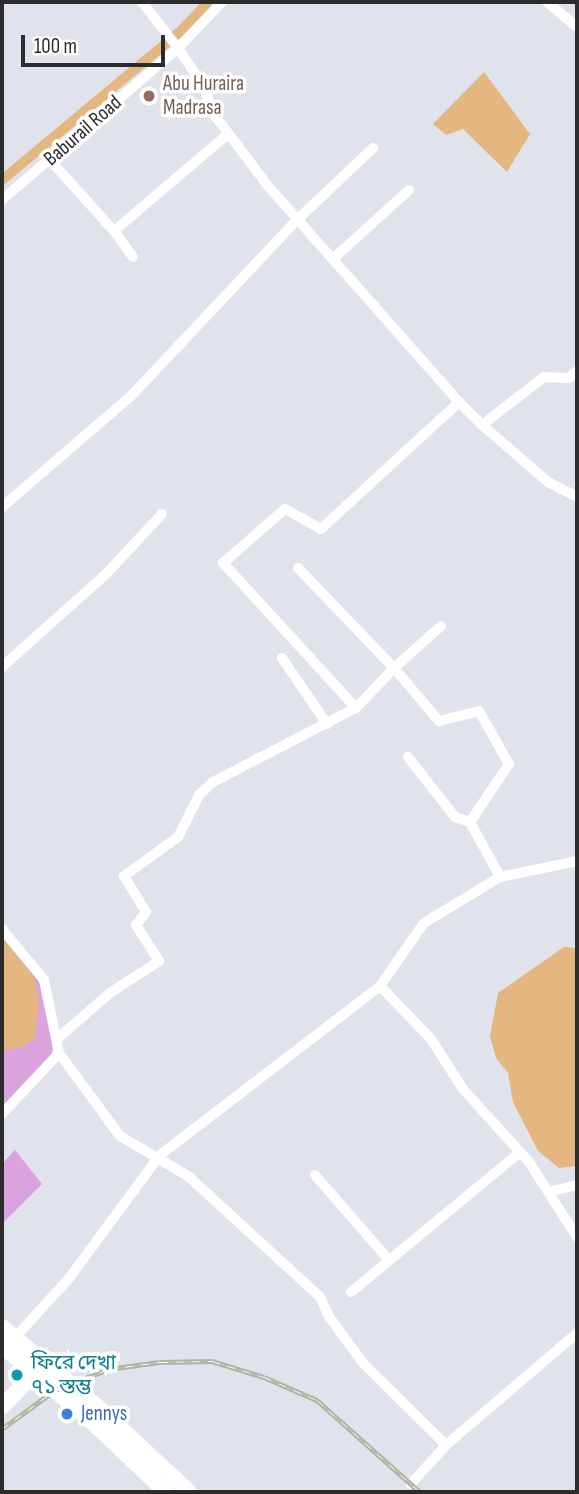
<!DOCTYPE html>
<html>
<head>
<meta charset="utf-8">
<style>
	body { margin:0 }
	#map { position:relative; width:579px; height:1494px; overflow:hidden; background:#e0e2ec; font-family:"Sofia Sans Condensed","Noto Sans Bengali",sans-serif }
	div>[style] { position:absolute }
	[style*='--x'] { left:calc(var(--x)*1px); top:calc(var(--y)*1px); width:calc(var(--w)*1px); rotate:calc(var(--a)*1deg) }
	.green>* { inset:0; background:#daa3dd }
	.water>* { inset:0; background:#e3b77f }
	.canal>* { height:10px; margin:-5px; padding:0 5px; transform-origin:5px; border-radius:5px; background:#e3b77f }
	.street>* { height:10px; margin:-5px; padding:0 5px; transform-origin:5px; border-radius:5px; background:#fff }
	.secondary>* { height:16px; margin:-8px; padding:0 8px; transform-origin:8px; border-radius:8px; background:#fff }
	.rail>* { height:5px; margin-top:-2.5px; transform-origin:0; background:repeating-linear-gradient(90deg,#fff 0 8px,#b2b4a3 0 16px); box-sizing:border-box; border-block:2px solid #b2b4a3 }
	.dots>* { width:19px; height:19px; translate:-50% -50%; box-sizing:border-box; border:4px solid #fff; border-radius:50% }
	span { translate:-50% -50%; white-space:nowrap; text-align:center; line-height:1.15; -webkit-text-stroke:7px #fff; paint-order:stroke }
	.education-label { font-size:21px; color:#785e54 }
	.left { translate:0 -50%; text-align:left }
	.street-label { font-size:21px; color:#2c2c2c }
	.culture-label { font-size:21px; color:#0d838f }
	.shop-label { font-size:21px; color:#366cbe }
	.frame { position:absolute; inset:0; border:4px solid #2c2c2c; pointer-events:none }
	.scale { position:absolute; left:21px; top:35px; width:144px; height:32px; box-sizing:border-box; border:4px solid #2c2c2c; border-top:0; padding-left:9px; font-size:21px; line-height:24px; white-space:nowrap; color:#2c2c2c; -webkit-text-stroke:5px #fff; paint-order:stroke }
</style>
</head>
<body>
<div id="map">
	<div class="green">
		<i style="clip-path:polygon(2px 931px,38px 976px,54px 1044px,51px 1055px,2px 1110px)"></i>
		<i style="clip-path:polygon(15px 1150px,42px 1184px,2px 1224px,2px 1164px)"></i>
	</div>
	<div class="water">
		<i style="clip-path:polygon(484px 72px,530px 134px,507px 172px,463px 129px,446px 135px,433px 124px)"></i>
		<i style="clip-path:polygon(2px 936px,34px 977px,39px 1002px,35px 1038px,25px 1046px,4px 1051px)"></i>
		<i style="clip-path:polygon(564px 947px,577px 948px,577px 1166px,559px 1168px,538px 1151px,513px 1102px,508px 1073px,496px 1058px,490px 1036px,498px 993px)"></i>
	</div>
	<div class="canal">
		<i style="--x:2;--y:180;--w:236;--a:-39.8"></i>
		<i style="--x:183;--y:29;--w:37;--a:-47"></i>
	</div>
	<div class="street">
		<i style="--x:142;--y:2;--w:58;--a:52"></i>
		<i style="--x:178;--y:48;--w:43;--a:56.3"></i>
		<i style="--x:202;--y:84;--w:36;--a:67"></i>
		<i style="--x:216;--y:117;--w:86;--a:53"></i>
		<i style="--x:268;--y:186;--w:288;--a:48.5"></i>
		<i style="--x:547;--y:2;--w:39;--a:40"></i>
		<i style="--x:50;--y:160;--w:96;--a:48"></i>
		<i style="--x:2;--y:200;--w:233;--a:-40.8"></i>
		<i style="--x:178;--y:48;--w:64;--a:-46.3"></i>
		<i style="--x:133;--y:257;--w:32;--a:-126"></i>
		<i style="--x:114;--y:231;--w:150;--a:-40.4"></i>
		<i style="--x:334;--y:258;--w:101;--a:-42.2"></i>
		<i style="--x:577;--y:371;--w:11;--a:139"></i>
		<i style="--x:569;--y:378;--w:25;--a:-178"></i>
		<i style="--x:544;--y:377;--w:78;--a:142.3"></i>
		<i style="--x:482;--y:425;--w:87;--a:40.8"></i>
		<i style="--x:548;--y:482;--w:33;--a:27"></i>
		<i style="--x:2;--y:507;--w:170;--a:-40.7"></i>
		<i style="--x:131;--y:396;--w:245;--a:-46.7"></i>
		<i style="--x:299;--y:218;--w:102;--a:-43.4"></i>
		<i style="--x:298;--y:568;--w:139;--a:46.2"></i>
		<i style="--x:394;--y:668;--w:55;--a:133.5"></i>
		<i style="--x:356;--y:708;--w:197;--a:-132.5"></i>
		<i style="--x:223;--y:563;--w:82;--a:-41.1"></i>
		<i style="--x:285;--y:509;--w:41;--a:29.1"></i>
		<i style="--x:321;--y:529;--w:188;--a:-42.6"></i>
		<i style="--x:459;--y:402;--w:33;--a:45"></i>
		<i style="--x:441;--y:626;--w:63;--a:138.2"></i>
		<i style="--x:394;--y:668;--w:70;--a:49.7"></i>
		<i style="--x:439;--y:721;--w:41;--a:-14"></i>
		<i style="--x:479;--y:711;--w:61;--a:60.5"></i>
		<i style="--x:509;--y:764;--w:70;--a:123.9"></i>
		<i style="--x:470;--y:822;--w:63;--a:61.4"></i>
		<i style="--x:282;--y:658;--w:80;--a:55.7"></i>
		<i style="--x:2;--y:667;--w:140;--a:-41.8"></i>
		<i style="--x:106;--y:574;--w:82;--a:-47"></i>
		<i style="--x:408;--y:757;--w:76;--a:51.9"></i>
		<i style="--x:455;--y:817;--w:16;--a:18"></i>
		<i style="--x:2;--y:929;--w:66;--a:50.5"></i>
		<i style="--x:44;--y:980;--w:75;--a:78.4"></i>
		<i style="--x:59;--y:1053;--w:103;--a:53.7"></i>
		<i style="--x:120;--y:1136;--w:79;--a:30.5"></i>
		<i style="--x:188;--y:1176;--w:179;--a:42.5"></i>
		<i style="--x:320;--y:1297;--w:23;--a:65"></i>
		<i style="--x:330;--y:1318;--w:56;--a:53.7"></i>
		<i style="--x:363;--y:1363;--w:117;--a:44.7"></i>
		<i style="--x:380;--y:986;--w:74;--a:46.1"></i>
		<i style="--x:431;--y:1039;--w:59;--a:57.4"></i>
		<i style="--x:463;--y:1089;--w:98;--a:47.9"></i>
		<i style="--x:529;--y:1162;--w:89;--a:57.4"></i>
		<i style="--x:57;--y:1039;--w:70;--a:-41"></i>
		<i style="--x:110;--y:993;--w:59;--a:-33.1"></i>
		<i style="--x:159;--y:961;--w:43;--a:-122.6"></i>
		<i style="--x:136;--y:925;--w:16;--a:-52"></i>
		<i style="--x:146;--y:912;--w:42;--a:-121.4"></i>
		<i style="--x:124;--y:876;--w:67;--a:-35.8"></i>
		<i style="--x:178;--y:837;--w:47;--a:-63.4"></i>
		<i style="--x:199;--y:795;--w:19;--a:-43"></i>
		<i style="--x:213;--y:782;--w:161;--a:-27.4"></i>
		<i style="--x:2;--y:1114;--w:83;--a:-46.9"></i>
		<i style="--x:315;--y:1175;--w:111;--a:49"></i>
		<i style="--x:550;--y:1192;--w:28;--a:-15"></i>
		<i style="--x:351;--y:1292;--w:219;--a:-39.6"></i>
		<i style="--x:12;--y:1341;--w:86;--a:-47.8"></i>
		<i style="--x:70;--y:1277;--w:152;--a:-53.6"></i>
		<i style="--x:160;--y:1155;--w:277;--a:-37.5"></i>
		<i style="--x:380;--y:986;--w:77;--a:-55.1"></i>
		<i style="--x:424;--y:923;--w:89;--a:-31.2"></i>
		<i style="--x:500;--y:877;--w:79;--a:-11.7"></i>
		<i style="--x:411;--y:1484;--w:52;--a:-48.1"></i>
		<i style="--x:446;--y:1445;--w:172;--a:-40.5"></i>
	</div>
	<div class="secondary">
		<i style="--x:2;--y:1327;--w:126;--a:39.9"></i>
		<i style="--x:99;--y:1408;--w:123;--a:43"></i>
		<i style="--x:2;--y:1346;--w:114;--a:40"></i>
		<i style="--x:89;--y:1419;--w:106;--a:43.5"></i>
		<i style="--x:2;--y:1407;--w:55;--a:-46.5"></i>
	</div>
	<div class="rail">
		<i style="--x:2;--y:1429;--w:66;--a:-36.3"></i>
		<i style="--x:55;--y:1390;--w:58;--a:-21.3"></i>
		<i style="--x:109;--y:1369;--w:51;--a:-7.8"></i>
		<i style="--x:160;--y:1362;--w:52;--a:-1.1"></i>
		<i style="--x:212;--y:1361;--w:54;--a:17.1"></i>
		<i style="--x:264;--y:1377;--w:58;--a:23.5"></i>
		<i style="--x:317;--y:1400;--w:138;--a:41.8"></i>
	</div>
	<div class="dots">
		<i style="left:149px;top:96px;background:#8d6e63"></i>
		<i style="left:17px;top:1375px;background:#0f9aa8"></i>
		<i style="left:67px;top:1414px;background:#3f7fe0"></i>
	</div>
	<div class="education-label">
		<span class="left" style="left:163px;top:96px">Abu Huraira<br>Madrasa</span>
	</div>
	<div class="street-label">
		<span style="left:83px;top:131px;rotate:-41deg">Baburail Road</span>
	</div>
	<div class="culture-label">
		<span class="left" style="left:31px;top:1375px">ফিরে দেখা<br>৭১ স্তম্ভ</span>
	</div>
	<div class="shop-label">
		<span class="left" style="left:81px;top:1414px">Jennys</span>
	</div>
	<div class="frame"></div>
	<div class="scale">100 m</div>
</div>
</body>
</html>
